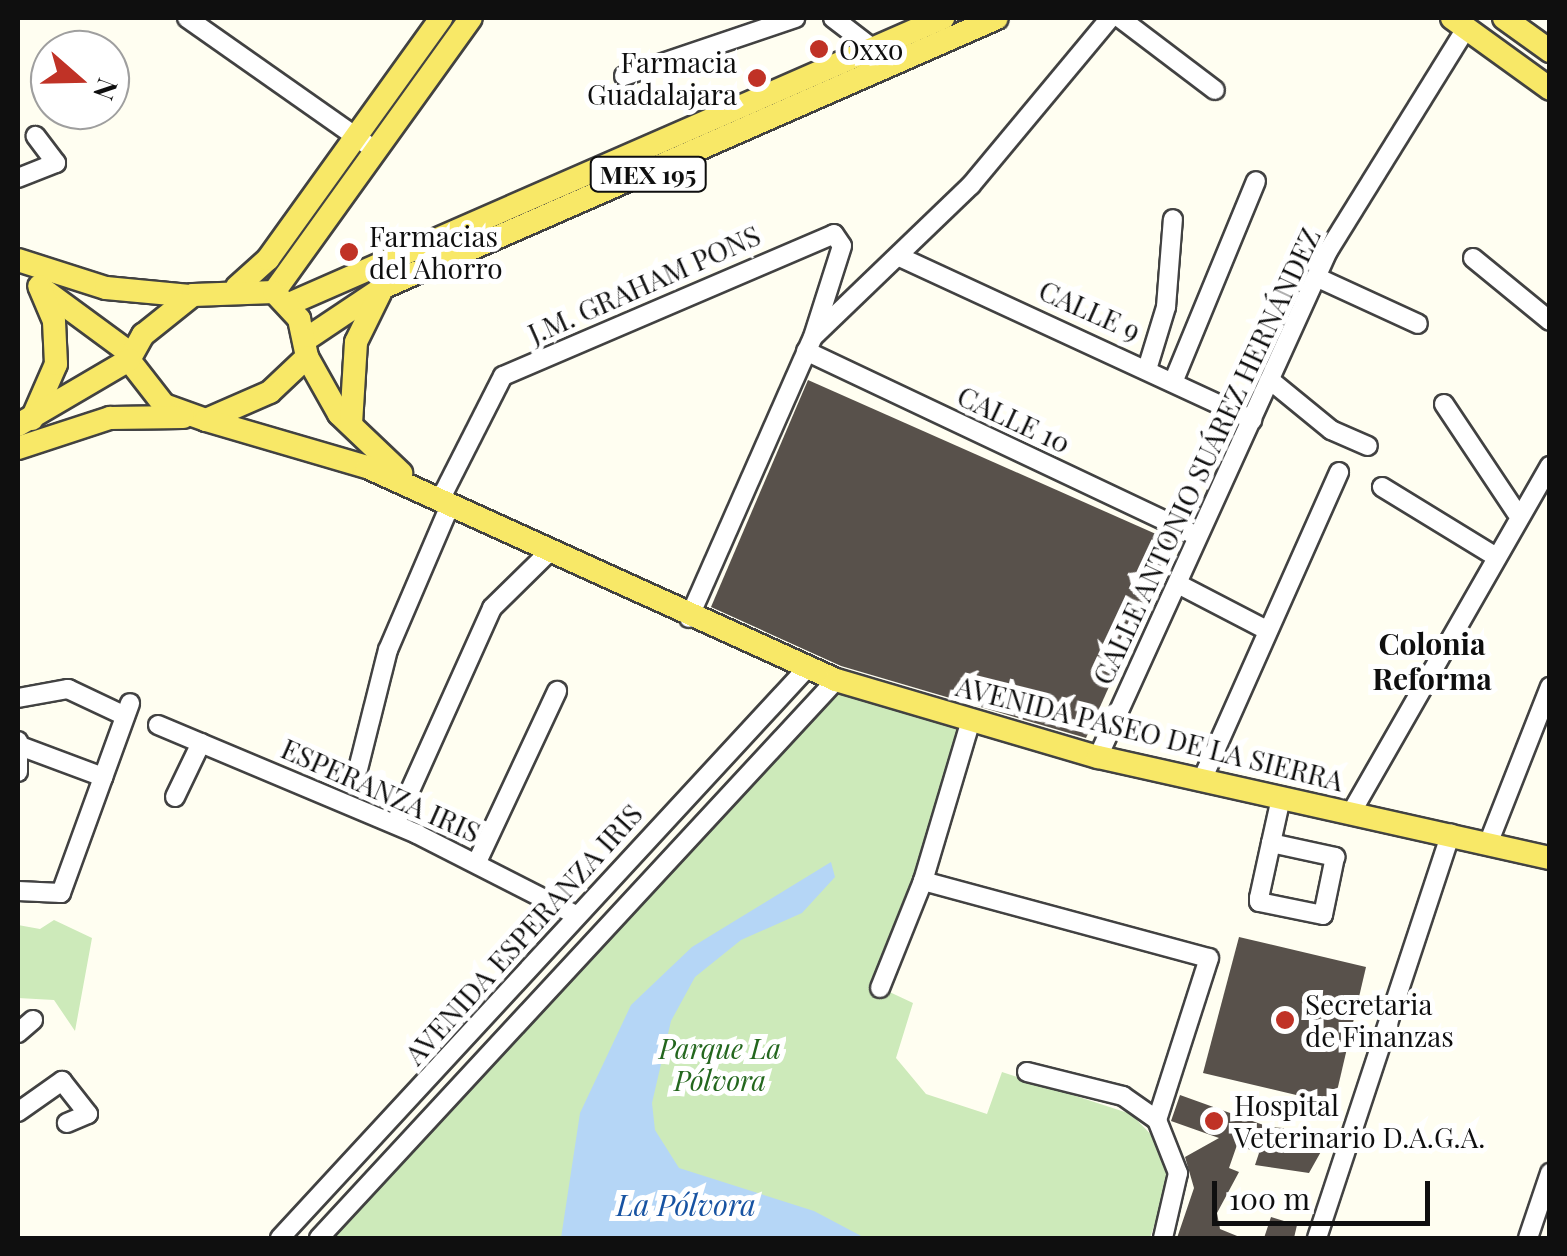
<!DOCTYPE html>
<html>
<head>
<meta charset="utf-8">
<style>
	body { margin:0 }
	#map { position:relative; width:1567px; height:1256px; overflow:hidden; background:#fffef1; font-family:"Playfair Display",serif }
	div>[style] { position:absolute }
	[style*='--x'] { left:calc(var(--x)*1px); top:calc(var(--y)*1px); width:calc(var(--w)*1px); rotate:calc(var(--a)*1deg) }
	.green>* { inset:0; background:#cdeaba }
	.water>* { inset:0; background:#b5d6f6 }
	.building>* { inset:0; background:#58514b }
	.roads { filter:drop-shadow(2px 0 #424242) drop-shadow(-2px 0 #424242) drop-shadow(0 2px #424242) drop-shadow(0 -2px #424242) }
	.minor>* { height:18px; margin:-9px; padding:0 9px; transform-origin:9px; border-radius:9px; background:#fff }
	.major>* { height:22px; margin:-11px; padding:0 11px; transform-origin:11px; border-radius:11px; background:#f8e867 }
	.dots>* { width:28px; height:28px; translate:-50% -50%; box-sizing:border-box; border:5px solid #fff; border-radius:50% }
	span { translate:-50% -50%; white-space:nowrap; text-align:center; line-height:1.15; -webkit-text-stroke:10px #fff; paint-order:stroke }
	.shield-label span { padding:2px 8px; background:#fff; border:2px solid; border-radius:8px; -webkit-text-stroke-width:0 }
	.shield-label { font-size:25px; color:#0f0f0f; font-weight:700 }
	.poi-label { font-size:28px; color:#0f0f0f }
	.left { translate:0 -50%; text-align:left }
	.right { translate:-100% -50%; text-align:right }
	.street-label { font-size:28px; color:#0f0f0f }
	.park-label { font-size:28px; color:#24671e; font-style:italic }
	.neighbourhood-label { font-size:30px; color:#0f0f0f; font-weight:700 }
	.water-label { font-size:30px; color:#1753a2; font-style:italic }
	.frame { position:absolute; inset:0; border:20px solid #0f0f0f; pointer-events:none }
	.north { position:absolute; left:30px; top:30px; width:100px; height:100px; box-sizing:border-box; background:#fff; border:2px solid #9f9f9f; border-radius:50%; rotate:110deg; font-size:28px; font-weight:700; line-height:40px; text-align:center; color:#0f0f0f }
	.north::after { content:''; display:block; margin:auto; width:35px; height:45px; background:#c03226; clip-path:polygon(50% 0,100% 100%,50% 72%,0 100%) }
	.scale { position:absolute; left:1212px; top:1181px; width:218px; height:45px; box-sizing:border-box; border:5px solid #0f0f0f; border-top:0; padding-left:12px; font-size:30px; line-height:35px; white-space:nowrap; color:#0f0f0f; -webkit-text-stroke:8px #fff; paint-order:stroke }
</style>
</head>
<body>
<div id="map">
	<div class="green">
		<i style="clip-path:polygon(836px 680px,970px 723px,881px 988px,913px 1003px,896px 1058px,926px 1094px,987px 1114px,1002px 1072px,1131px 1114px,1162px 1146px,1171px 1174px,1150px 1238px,319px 1238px)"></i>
		<i style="clip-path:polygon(54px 920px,92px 938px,75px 1031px,54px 1000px,18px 998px,18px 925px,40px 929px)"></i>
	</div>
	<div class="water">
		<i style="clip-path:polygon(831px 862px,835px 877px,802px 913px,741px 940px,695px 977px,671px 1021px,652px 1103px,655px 1130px,679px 1168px,814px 1211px,865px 1238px,561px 1238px,580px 1113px,631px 1005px,692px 947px)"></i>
	</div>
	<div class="building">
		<i style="clip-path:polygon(808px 380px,1174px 542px,1086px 738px,841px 666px,711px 607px)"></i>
		<i style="clip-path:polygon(1239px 937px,1366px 967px,1334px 1104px,1203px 1073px)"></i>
		<i style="clip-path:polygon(1180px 1095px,1269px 1127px,1332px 1132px,1309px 1173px,1255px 1165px,1259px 1153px,1237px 1145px,1229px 1168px,1239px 1172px,1217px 1213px,1220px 1229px,1242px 1238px,1177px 1238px,1194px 1188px,1185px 1157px,1219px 1138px,1171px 1121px)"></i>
		<i style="clip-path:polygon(1271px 1217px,1297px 1225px,1294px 1238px,1264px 1238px)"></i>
	</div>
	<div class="roads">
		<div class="minor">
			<i style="--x:187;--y:18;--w:219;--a:35.1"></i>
			<i style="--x:833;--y:18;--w:59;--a:37.5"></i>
			<i style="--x:1120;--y:18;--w:119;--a:37.2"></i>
			<i style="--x:624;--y:76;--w:181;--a:-18.7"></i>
			<i style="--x:18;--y:178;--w:41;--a:-21.5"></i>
			<i style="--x:56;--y:163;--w:34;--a:-127"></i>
			<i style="--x:902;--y:258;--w:386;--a:24.8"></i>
			<i style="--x:1473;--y:258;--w:99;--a:39.3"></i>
			<i style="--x:1316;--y:277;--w:112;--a:24.7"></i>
			<i style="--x:806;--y:351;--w:433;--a:25.3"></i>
			<i style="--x:1148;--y:366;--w:62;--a:-73"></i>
			<i style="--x:1166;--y:307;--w:88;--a:-85.5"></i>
			<i style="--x:1174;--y:380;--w:215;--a:-67.6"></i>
			<i style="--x:1270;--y:380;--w:79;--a:39.3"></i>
			<i style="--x:1331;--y:430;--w:40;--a:23.4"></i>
			<i style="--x:1444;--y:404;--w:130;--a:56.3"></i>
			<i style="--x:1382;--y:487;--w:130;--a:31.5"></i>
			<i style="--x:440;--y:500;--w:139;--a:-63.1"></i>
			<i style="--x:503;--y:376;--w:360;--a:-23.2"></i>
			<i style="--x:834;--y:234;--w:14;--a:56"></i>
			<i style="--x:842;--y:246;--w:92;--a:107.7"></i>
			<i style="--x:1178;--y:584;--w:96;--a:27.4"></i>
			<i style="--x:689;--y:618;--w:307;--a:-66.2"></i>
			<i style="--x:813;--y:337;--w:219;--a:-43.9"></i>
			<i style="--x:971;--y:185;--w:217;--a:-50.2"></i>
			<i style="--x:18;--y:698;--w:51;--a:-10.2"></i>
			<i style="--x:68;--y:689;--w:63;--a:25.3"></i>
			<i style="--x:158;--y:725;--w:281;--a:22.8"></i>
			<i style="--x:417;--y:834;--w:178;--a:27"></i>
			<i style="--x:18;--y:741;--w:31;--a:90"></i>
			<i style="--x:20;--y:746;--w:89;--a:20.5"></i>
			<i style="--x:1098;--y:757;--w:556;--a:-65.56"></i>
			<i style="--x:1328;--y:251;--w:262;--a:-58.2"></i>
			<i style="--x:358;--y:769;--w:123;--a:-75.9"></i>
			<i style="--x:388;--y:650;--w:158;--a:-66.8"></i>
			<i style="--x:1202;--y:780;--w:337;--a:-66"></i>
			<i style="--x:175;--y:797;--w:60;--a:-64.3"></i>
			<i style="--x:1351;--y:813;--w:400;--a:-60.2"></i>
			<i style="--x:395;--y:824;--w:237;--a:-65.8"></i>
			<i style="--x:492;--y:608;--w:78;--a:-44.5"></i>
			<i style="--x:1271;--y:843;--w:66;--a:12.3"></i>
			<i style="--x:1335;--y:857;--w:59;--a:101.7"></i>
			<i style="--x:1323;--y:915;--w:65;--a:-168.5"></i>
			<i style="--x:1259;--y:902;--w:4;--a:-90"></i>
			<i style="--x:1259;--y:898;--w:56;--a:-77.7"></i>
			<i style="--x:1271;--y:843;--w:46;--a:-77.5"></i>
			<i style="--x:1488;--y:844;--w:169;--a:-68.5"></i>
			<i style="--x:477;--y:862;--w:189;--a:-64.9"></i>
			<i style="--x:923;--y:881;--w:296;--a:15.1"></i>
			<i style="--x:1209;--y:958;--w:170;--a:107.8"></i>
			<i style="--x:923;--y:881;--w:165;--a:-73.4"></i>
			<i style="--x:18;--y:891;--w:43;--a:2.7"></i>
			<i style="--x:61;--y:893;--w:202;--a:-70"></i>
			<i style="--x:880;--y:988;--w:115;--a:-68.1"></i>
			<i style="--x:18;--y:1033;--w:20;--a:-41"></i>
			<i style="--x:1027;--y:1072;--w:99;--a:14"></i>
			<i style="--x:1123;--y:1096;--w:42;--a:35.2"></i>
			<i style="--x:1157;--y:1120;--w:57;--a:68.4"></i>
			<i style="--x:1178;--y:1173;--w:67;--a:103"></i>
			<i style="--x:18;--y:1112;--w:54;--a:-35.2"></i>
			<i style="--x:62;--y:1081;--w:42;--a:51.8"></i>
			<i style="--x:88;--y:1114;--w:23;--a:157"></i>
			<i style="--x:280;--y:1238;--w:776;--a:-47.24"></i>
			<i style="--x:319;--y:1238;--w:761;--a:-47.18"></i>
			<i style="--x:1317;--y:1238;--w:426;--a:-71.7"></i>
			<i style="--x:1528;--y:1238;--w:69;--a:-71.3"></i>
		</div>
		<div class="major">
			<i style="--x:1452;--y:18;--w:121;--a:35.9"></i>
			<i style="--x:1504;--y:18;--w:57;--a:35.7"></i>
			<i style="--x:18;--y:260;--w:92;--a:17.7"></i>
			<i style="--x:106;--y:288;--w:84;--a:5.4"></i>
			<i style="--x:40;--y:287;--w:112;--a:36.3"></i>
			<i style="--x:237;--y:287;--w:42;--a:-42.1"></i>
			<i style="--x:268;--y:259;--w:297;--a:-54.3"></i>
			<i style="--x:274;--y:292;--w:337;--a:-54.3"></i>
			<i style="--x:289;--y:304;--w:714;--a:-23.62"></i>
			<i style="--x:305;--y:340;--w:95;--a:-33.9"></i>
			<i style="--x:384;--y:287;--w:669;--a:-23.69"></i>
			<i style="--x:307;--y:357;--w:51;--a:136.6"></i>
			<i style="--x:270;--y:392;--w:70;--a:156.4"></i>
			<i style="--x:206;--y:420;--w:45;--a:-160.3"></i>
			<i style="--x:164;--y:405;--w:57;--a:-127.9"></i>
			<i style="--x:129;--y:360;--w:29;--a:-61"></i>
			<i style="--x:143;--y:335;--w:64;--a:-38.7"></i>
			<i style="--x:193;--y:295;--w:81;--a:-2.1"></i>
			<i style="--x:274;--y:292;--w:37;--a:47"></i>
			<i style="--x:299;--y:319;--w:39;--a:78"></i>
			<i style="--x:307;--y:357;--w:65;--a:60.7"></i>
			<i style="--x:339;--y:414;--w:86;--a:43.6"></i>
			<i style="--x:32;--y:419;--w:60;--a:-66.4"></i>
			<i style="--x:56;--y:364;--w:43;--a:-92.7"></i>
			<i style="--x:54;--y:321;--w:38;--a:-113"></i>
			<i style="--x:206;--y:420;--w:168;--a:16.3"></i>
			<i style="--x:367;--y:467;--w:515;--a:24.43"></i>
			<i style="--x:836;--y:680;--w:273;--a:16.4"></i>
			<i style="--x:1098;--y:757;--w:463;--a:12.6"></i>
			<i style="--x:351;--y:424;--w:82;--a:-86.5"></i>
			<i style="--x:356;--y:342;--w:55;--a:-63.9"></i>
			<i style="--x:18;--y:425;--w:129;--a:-30.4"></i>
			<i style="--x:18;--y:448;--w:97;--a:-18.1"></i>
			<i style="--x:110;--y:418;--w:73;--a:-0.8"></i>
		</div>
	</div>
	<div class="dots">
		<i style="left:819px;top:49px;background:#c03226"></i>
		<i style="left:757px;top:78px;background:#c03226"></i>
		<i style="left:349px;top:252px;background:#c03226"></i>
		<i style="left:1285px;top:1020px;background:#c03226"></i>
		<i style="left:1214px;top:1121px;background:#c03226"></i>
	</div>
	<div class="shield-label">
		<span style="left:648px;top:174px">MEX 195</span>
	</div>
	<div class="poi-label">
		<span class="left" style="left:839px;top:49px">Oxxo</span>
		<span class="right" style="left:737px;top:78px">Farmacia<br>Guadalajara</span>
		<span class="left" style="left:369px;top:252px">Farmacias<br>del Ahorro</span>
		<span class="left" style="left:1305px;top:1020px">Secretaria<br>de Finanzas</span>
		<span class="left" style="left:1234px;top:1121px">Hospital<br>Veterinario D.A.G.A.</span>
	</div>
	<div class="street-label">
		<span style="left:644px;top:284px;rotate:-24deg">J.M. GRAHAM PONS</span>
		<span style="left:1090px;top:310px;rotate:24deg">CALLE 9</span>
		<span style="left:1014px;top:419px;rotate:25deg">CALLE 10</span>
		<span style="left:1206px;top:456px;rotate:-65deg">CALLE ANTONIO SUÁREZ HERNÁNDEZ</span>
		<span style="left:1150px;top:733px;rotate:14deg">AVENIDA PASEO DE LA SIERRA</span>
		<span style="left:381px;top:790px;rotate:24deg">ESPERANZA IRIS</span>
		<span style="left:523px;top:934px;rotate:-48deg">AVENIDA ESPERANZA IRIS</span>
	</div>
	<div class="park-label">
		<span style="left:720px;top:1064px">Parque La<br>Pólvora</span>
	</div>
	<div class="neighbourhood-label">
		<span style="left:1432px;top:660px">Colonia<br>Reforma</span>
	</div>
	<div class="water-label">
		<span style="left:686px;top:1204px">La Pólvora</span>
	</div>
	<div class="frame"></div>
	<div class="north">N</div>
	<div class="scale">100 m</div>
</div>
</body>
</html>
